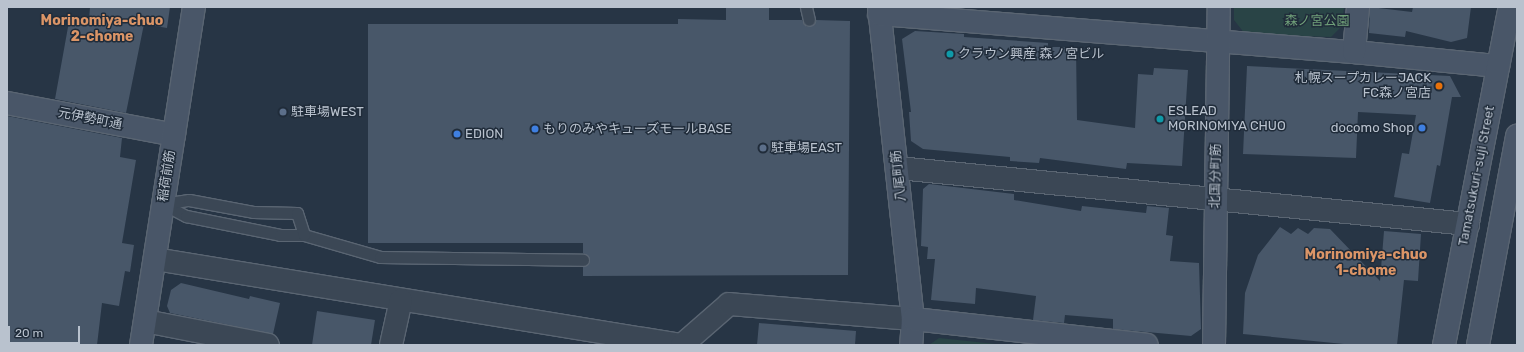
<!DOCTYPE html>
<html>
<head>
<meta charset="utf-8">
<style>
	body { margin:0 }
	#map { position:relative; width:1524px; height:352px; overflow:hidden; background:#273545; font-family:Rubik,"Noto Sans JP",sans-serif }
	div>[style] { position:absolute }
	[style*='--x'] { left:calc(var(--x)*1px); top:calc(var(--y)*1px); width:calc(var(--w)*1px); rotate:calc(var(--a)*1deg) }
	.green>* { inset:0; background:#294446 }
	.building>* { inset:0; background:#485769 }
	.roads { filter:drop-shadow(1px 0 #5a6572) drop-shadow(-1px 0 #5a6572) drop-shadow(0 1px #5a6572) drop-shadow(0 -1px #5a6572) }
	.lane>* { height:11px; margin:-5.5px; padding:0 5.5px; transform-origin:5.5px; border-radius:5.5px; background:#3b4755 }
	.street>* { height:22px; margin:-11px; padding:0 11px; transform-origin:11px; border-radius:11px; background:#3b4755 }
	.secondary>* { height:22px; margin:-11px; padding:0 11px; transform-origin:11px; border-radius:11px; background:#495668 }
	.dots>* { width:11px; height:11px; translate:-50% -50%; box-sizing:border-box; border:2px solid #202c3a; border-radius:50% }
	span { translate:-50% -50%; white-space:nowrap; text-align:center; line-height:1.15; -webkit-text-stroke:3px #202c3a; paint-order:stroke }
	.park-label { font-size:13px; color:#70a079 }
	.poi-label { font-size:13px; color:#b9c2ce }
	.left { translate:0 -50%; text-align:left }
	.right { translate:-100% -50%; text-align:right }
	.street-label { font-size:13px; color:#b9c2ce }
	.neighbourhood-label { font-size:14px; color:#db9567; font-weight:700 }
	.frame { position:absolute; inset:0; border:8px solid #b9c2ce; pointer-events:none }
	.scale { position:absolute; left:8px; top:326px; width:72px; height:18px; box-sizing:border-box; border:2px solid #b9c2ce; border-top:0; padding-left:5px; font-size:12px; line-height:14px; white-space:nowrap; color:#b9c2ce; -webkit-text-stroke:3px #202c3a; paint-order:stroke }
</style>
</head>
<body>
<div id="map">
	<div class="green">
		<i style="clip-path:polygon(1234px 7px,1344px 7px,1342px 26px,1331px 37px,1245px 34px,1234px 20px)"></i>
		<i style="clip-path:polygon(939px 338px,1005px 345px,929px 345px)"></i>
	</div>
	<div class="building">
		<i style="clip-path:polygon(90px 7px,170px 7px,167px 28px,144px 24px,126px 113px,55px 99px,70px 16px,89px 19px)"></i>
		<i style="clip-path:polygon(726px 7px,769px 7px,769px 20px,802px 20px,807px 27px,813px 25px,816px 20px,850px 21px,848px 275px,583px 276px,583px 267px,589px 264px,590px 260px,583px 253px,583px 243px,368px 243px,368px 24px,678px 24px,678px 19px,726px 20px)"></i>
		<i style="clip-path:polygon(1370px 7px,1412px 12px,1413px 7px,1471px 7px,1467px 38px,1451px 42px,1406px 31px,1405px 37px,1369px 33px)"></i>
		<i style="clip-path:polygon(915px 31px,964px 34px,964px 37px,1048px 43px,1048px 47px,1076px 47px,1077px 120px,1135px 128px,1138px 74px,1153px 75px,1154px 68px,1188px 70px,1182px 166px,1127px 163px,1126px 169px,1040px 158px,1039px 163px,1010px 161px,1010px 157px,923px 149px,911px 141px,909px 112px,911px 112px,902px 39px)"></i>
		<i style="clip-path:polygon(1247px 66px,1450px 76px,1461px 97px,1452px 97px,1440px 166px,1437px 165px,1430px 203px,1394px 197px,1402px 153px,1409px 154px,1416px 115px,1358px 112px,1356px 158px,1243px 154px)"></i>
		<i style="clip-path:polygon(7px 116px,122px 138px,120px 157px,136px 160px,122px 243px,134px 245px,130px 272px,125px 271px,119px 306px,102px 303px,97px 345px,7px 345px)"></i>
		<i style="clip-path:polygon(929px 184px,1014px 194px,1014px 200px,1081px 211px,1082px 206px,1146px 213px,1147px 206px,1169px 208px,1166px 235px,1173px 236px,1170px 261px,1199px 263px,1201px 329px,1191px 336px,1113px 329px,1113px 319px,1065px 315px,1064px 323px,1033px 320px,1036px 296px,976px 288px,975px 304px,931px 300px,935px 259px,927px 259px,928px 247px,921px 246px,923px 189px)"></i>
		<i style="clip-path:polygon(1280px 227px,1291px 234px,1298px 228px,1308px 234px,1314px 228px,1330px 229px,1380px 281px,1384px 231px,1421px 234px,1418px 281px,1404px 280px,1397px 345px,1354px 345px,1243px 334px,1245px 293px,1258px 255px)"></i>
		<i style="clip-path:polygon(181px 283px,249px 299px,250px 296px,280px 303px,273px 334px,170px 313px,167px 306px,171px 290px)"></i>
		<i style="clip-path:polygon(317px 311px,375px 320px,371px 345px,312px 345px)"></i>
		<i style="clip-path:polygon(759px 323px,856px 331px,855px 345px,757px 345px)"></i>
	</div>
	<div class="roads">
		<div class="lane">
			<i style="--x:806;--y:7;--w:13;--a:77"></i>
			<i style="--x:163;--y:204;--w:26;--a:28"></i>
			<i style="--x:186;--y:216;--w:96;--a:11.4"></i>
			<i style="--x:280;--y:235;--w:24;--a:0"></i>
			<i style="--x:304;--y:235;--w:79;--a:16.1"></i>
			<i style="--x:380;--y:257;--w:203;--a:0.8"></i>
			<i style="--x:163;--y:204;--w:26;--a:-9"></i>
			<i style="--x:189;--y:200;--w:65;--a:10.6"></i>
			<i style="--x:253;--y:212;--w:44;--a:1.3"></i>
			<i style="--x:297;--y:213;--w:23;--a:72"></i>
		</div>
		<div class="street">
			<i style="--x:898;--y:168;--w:573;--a:5.61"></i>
			<i style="--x:155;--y:259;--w:532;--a:9.3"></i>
			<i style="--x:145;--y:321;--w:125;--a:11"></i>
			<i style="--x:391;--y:345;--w:46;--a:-77.5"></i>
			<i style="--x:682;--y:345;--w:62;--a:-41.1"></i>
			<i style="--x:729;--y:304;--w:185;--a:4.7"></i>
		</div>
		<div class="secondary">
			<i style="--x:879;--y:7;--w:314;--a:83.8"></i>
			<i style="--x:913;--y:319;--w:26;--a:94"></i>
			<i style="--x:879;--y:14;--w:477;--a:4.6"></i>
			<i style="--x:1354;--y:52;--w:145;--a:5.6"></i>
			<i style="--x:1354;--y:52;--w:45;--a:-84.9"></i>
			<i style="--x:7;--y:103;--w:170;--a:10.8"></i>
			<i style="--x:913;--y:319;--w:235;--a:6.3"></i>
			<i style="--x:141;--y:345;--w:342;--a:-81.1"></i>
			<i style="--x:1214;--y:345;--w:338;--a:-89.2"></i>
			<i style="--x:1444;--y:345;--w:344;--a:-79"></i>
			<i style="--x:1478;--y:345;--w:213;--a:-79.4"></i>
		</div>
	</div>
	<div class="dots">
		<i style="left:950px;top:54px;background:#0f9aa8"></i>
		<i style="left:1439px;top:86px;background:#e8710a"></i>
		<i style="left:283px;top:112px;background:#5c6f8a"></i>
		<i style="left:1160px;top:119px;background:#0f9aa8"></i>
		<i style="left:1422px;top:128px;background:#3f7fe0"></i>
		<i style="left:535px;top:129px;background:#3f7fe0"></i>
		<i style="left:457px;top:134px;background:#3f7fe0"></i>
		<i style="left:763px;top:148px;background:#5c6f8a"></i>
	</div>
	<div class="park-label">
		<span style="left:1317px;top:21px">森ノ宮公園</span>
	</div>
	<div class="poi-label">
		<span class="left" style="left:958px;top:54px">クラウン興産 森ノ宮ビル</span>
		<span class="right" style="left:1431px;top:86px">札幌スープカレーJACK<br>FC森ノ宮店</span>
		<span class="left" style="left:291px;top:112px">駐車場WEST</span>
		<span class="left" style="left:1168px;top:119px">ESLEAD<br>MORINOMIYA CHUO</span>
		<span class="right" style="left:1414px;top:128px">docomo Shop</span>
		<span class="left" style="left:543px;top:129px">もりのみやキューズモールBASE</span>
		<span class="left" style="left:465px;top:134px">EDION</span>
		<span class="left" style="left:771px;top:148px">駐車場EAST</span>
	</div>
	<div class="street-label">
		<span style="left:90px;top:119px;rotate:11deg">元伊勢町通</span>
		<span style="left:167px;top:176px;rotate:-81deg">稲荷前筋</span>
		<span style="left:899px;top:176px;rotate:-96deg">八尾町筋</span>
		<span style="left:1216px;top:176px;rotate:-89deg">北国分町筋</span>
		<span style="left:1477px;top:176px;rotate:-79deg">Tamatsukuri-suji Street</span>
	</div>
	<div class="neighbourhood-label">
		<span style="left:102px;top:29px">Morinomiya-chuo<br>2-chome</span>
		<span style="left:1366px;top:263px">Morinomiya-chuo<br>1-chome</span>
	</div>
	<div class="frame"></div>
	<div class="scale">20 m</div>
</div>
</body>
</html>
